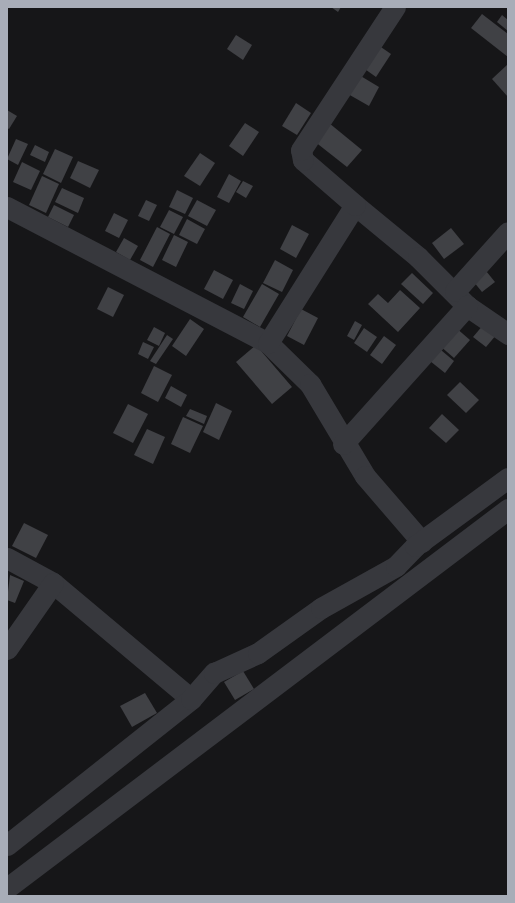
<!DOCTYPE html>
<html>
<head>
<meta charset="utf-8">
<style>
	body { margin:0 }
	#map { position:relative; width:515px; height:903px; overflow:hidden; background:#161618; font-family:Poppins,sans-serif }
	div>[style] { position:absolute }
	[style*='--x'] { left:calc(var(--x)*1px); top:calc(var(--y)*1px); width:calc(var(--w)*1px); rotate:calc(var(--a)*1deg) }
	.building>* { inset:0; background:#404145 }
	.minor>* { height:21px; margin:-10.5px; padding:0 10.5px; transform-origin:10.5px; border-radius:10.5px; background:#37383d }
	span { translate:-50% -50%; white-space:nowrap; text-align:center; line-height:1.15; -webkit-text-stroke:3px #111113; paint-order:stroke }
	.frame { position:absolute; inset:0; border:8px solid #a8adb8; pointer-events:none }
</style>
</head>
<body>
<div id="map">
	<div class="building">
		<i style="clip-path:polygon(331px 7px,341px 7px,338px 12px)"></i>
		<i style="clip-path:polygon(482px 14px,508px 34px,508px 57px,471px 28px)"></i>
		<i style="clip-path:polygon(502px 15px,508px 20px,508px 31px,497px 22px)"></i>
		<i style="clip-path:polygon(236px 35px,252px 45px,243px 60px,227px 49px)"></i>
		<i style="clip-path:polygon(378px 45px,391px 54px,376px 77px,362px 67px)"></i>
		<i style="clip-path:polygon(508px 64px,508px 97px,492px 79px)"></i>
		<i style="clip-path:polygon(359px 75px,379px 87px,369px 106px,348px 94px)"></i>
		<i style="clip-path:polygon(296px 103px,311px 113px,297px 135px,282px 126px)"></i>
		<i style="clip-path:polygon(7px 110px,17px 116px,9px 129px,7px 128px)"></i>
		<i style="clip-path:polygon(245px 123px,259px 132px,243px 156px,229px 146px)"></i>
		<i style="clip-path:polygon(329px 123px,362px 150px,347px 167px,314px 141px)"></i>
		<i style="clip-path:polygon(16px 139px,28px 144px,18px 165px,7px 159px)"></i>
		<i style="clip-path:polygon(35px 145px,49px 152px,45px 162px,30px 155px)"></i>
		<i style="clip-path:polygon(55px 149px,73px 157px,61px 183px,43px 174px)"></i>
		<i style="clip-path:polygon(200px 153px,215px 163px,200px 186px,184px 176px)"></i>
		<i style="clip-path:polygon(78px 161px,99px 170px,90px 188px,70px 178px)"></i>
		<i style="clip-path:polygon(22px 162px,40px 171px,31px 190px,13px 182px)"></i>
		<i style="clip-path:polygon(229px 174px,241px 181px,229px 203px,217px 197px)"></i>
		<i style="clip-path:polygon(42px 176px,59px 184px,46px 213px,29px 205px)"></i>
		<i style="clip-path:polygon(243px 181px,253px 186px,246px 198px,236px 192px)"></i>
		<i style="clip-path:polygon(62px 188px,84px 198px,78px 213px,55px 202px)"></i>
		<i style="clip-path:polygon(177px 190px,193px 198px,185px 214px,169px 207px)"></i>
		<i style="clip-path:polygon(146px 200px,157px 205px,149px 221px,138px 216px)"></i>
		<i style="clip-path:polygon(197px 200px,216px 210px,207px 226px,188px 216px)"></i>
		<i style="clip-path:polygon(54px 205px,74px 215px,68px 227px,48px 217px)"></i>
		<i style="clip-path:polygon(169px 210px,183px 217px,174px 234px,160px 227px)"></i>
		<i style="clip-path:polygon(114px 213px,128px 220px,119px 238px,105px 231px)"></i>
		<i style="clip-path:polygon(187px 219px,205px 229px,197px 244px,179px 235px)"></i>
		<i style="clip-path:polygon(292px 225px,309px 234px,296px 258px,280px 249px)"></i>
		<i style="clip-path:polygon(157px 227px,170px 234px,153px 267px,140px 260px)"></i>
		<i style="clip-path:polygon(451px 228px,464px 244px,444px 259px,432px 243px)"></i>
		<i style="clip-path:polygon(174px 235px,188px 242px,176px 267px,162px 260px)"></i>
		<i style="clip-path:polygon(124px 238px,138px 246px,130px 260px,116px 252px)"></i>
		<i style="clip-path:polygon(275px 260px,293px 270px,282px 292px,263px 283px)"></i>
		<i style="clip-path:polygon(482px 266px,495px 282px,482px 292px,469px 276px)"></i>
		<i style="clip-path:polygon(214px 270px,233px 280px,223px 299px,204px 289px)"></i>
		<i style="clip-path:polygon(412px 273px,433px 293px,423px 304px,401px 284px)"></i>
		<i style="clip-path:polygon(240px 284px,253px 291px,244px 309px,231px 303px)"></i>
		<i style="clip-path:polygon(262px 284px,279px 294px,260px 327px,243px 317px)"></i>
		<i style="clip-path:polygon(108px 287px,124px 295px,113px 317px,97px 309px)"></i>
		<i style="clip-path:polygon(400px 290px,420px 308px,398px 332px,368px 304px,378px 294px,388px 303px)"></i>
		<i style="clip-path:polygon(301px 309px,318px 318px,304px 345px,287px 336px)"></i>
		<i style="clip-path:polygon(190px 319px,204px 329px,186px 356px,172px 346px)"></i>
		<i style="clip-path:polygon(355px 321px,362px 325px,354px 340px,347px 336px)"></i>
		<i style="clip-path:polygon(484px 324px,497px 334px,486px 347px,473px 337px)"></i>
		<i style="clip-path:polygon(154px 327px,165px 333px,159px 346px,147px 340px)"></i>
		<i style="clip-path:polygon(455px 327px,470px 340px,454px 358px,439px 345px)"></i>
		<i style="clip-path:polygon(364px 328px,377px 337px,367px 352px,354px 343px)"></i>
		<i style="clip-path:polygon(167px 335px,173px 339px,156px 364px,150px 361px)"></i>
		<i style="clip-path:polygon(384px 336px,396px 345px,382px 364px,370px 355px)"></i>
		<i style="clip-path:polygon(143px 342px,154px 347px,148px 359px,138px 354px)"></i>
		<i style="clip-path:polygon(256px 345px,292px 387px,272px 404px,236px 362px)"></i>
		<i style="clip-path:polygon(435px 345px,454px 361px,445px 373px,425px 357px)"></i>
		<i style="clip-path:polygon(154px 366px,172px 375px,158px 402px,141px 393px)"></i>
		<i style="clip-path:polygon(460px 382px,479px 400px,466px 413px,447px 395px)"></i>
		<i style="clip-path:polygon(171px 386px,187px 395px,181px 407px,165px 398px)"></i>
		<i style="clip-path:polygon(216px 403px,232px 411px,219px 440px,203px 432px)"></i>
		<i style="clip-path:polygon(128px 404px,148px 414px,133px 443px,113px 433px)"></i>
		<i style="clip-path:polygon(190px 409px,207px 416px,204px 424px,186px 416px)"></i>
		<i style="clip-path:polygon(442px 414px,459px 430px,446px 443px,429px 428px)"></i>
		<i style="clip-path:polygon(183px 417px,203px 426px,190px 453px,171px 444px)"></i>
		<i style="clip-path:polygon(147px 429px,165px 437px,153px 464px,134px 455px)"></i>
		<i style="clip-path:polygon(24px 523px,48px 535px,36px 558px,12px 546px)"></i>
		<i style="clip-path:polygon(10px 575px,24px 581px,15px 603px,7px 600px)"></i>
		<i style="clip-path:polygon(243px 671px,254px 689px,235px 700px,224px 682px)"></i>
		<i style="clip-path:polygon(145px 693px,157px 713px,132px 727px,120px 706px)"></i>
	</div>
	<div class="minor">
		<i style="--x:355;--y:205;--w:82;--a:39.5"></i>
		<i style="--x:418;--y:257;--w:69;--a:45"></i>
		<i style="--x:467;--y:306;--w:50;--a:34.3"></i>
		<i style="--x:7;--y:207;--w:294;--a:27.5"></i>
		<i style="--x:268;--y:343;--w:59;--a:44.3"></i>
		<i style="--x:310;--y:384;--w:107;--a:59.1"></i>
		<i style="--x:365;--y:476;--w:87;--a:49.2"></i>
		<i style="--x:455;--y:291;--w:79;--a:-48.1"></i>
		<i style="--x:268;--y:343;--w:163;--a:-57.8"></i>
		<i style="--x:355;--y:205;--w:69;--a:-139.1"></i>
		<i style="--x:303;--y:160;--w:10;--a:-101"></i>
		<i style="--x:301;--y:150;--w:171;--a:-56.7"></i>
		<i style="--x:343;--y:444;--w:186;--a:-48.1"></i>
		<i style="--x:7;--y:558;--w:52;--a:28.5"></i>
		<i style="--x:53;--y:583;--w:180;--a:40"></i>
		<i style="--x:7;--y:649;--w:80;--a:-55.1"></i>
		<i style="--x:7;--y:845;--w:235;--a:-38.4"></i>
		<i style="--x:191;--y:699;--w:35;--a:-49"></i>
		<i style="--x:214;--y:673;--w:48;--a:-24.4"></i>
		<i style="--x:258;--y:653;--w:77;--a:-35.5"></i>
		<i style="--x:321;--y:608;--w:86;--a:-29.2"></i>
		<i style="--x:396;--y:566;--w:28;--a:-46"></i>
		<i style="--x:415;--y:546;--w:115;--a:-36.2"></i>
		<i style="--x:7;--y:888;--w:628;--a:-37.11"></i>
	</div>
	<div class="frame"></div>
</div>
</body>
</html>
